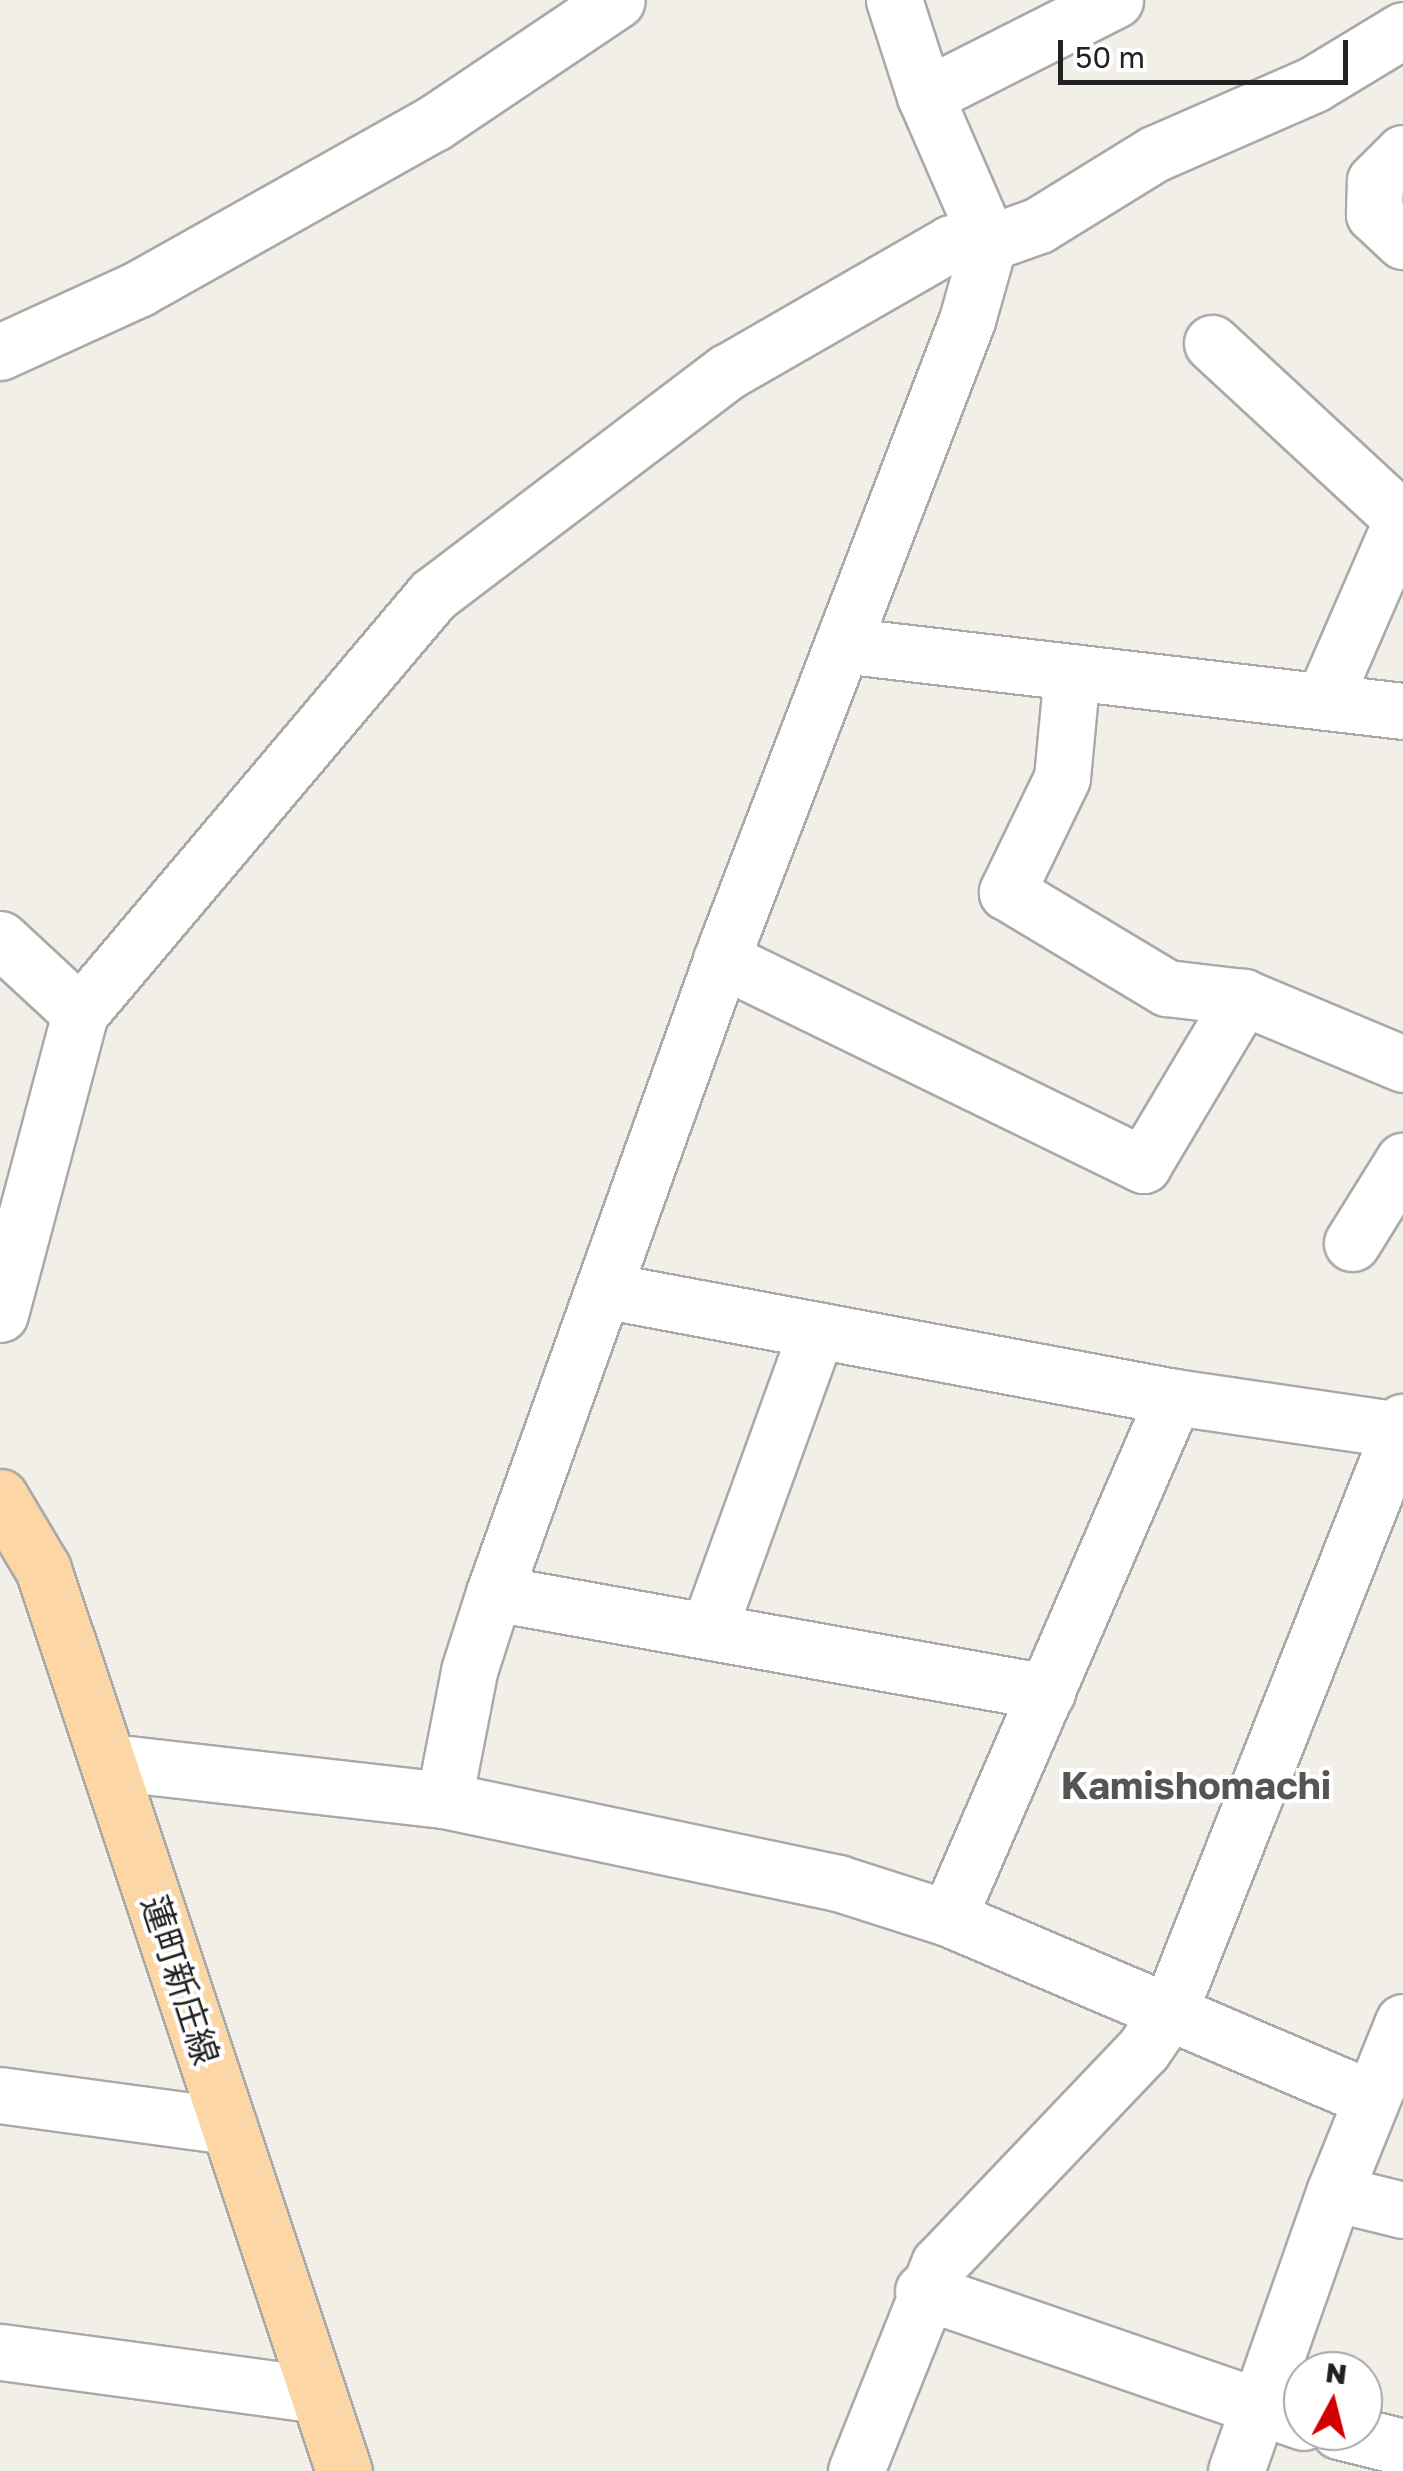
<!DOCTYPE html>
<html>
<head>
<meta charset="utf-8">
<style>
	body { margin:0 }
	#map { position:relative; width:1403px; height:2471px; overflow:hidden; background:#f2efe9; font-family:"Golos Text","Noto Sans JP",sans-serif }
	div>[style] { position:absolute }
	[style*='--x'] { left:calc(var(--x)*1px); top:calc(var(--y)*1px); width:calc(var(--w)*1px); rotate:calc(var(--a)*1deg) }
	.roads { filter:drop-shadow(2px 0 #a9a9a9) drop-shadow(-2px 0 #a9a9a9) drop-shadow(0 2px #a9a9a9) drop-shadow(0 -2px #a9a9a9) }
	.minor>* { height:55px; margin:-27.5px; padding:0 27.5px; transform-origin:27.5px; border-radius:27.5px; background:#fff }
	.major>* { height:55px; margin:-27.5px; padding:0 27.5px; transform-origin:27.5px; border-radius:27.5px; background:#fcd6a4 }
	span { translate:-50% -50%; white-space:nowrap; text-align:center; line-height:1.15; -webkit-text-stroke:8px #fff; paint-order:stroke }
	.street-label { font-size:35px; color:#222 }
	.neighbourhood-label { font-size:38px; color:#555; font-weight:700 }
	.north { position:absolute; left:1283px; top:2351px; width:100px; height:100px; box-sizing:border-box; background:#fff; border:2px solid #a7a7a7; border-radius:50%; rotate:7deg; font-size:28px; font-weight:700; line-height:40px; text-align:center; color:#222 }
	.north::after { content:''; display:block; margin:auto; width:35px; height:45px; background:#d40000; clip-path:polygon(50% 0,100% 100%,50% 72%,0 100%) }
	.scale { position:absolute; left:1058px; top:40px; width:290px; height:45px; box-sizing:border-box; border:5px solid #222; border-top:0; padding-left:12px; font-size:30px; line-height:35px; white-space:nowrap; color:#222; -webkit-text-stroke:8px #fff; paint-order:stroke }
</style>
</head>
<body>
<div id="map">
	<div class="roads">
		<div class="minor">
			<i style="--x:925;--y:96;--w:213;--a:-26.8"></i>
			<i style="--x:1403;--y:153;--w:40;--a:135"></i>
			<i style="--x:1375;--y:181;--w:33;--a:92"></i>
			<i style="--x:1374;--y:214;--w:40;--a:43"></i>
			<i style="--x:1212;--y:343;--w:259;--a:42.8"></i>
			<i style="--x:0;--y:352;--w:152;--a:-24.5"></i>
			<i style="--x:138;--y:289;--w:339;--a:-29.3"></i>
			<i style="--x:434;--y:123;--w:220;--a:-33.9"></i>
			<i style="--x:842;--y:645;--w:565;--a:6.71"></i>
			<i style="--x:1072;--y:672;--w:106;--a:95.4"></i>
			<i style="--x:1062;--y:778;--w:127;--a:115.8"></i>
			<i style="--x:1007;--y:892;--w:187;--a:31"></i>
			<i style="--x:1167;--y:988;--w:77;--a:6.8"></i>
			<i style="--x:1243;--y:997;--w:173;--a:22.7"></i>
			<i style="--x:1323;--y:701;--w:201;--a:-66.5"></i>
			<i style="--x:0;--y:939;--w:109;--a:42.8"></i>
			<i style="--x:721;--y:959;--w:470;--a:26"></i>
			<i style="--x:1143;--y:1165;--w:196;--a:-59.2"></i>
			<i style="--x:1352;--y:1243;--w:97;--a:-58.1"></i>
			<i style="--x:603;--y:1290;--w:581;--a:10.61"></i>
			<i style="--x:1174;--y:1397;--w:228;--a:8.3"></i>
			<i style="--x:0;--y:1314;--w:311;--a:-75.1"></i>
			<i style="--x:80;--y:1013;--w:547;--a:-49.82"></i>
			<i style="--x:433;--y:595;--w:369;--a:-37.2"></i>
			<i style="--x:727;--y:372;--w:258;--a:-29.9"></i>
			<i style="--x:951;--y:243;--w:38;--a:0"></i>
			<i style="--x:989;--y:243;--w:53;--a:-19.8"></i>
			<i style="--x:1039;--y:225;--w:135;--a:-31.7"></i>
			<i style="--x:1154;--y:154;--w:175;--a:-23.6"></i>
			<i style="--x:1314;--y:84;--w:104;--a:-31.2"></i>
			<i style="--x:494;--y:1593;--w:562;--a:10.15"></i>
			<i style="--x:708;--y:1631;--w:320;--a:-70.1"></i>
			<i style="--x:110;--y:1762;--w:336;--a:6.5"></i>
			<i style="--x:444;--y:1800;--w:403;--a:11.9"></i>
			<i style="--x:838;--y:1883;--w:115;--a:17.7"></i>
			<i style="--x:948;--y:1918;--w:460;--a:23.1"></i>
			<i style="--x:444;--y:1800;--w:131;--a:-79"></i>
			<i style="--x:469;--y:1671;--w:82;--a:-72.2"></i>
			<i style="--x:494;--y:1593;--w:690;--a:-70.25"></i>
			<i style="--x:727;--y:944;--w:669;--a:-68.96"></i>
			<i style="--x:967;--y:320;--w:80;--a:-74.1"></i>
			<i style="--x:989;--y:243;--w:160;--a:-113.5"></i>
			<i style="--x:925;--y:96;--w:101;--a:-107.9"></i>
			<i style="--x:948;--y:1918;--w:568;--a:-66.55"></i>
			<i style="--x:1403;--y:2022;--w:184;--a:112"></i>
			<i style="--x:1334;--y:2193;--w:71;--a:13.8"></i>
			<i style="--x:0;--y:2095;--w:231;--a:7.7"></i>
			<i style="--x:923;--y:2291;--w:402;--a:19"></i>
			<i style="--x:1;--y:2352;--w:320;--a:7.7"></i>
			<i style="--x:1339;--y:2431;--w:66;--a:14"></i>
			<i style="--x:856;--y:2471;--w:223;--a:-68.2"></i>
			<i style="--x:939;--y:2264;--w:296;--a:-46.4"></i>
			<i style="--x:1143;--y:2050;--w:46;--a:-55.6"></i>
			<i style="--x:1169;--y:2012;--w:635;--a:-68.37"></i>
			<i style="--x:1236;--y:2471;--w:295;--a:-70.6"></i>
		</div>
		<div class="major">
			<i style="--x:0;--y:1497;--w:84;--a:59.2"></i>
			<i style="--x:43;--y:1569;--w:951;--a:71.55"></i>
		</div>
	</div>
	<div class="street-label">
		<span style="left:181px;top:1980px;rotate:72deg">蓮町新庄線</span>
	</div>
	<div class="neighbourhood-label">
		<span style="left:1196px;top:1785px">Kamishomachi</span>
	</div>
	<div class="north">N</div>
	<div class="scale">50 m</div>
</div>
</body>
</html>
